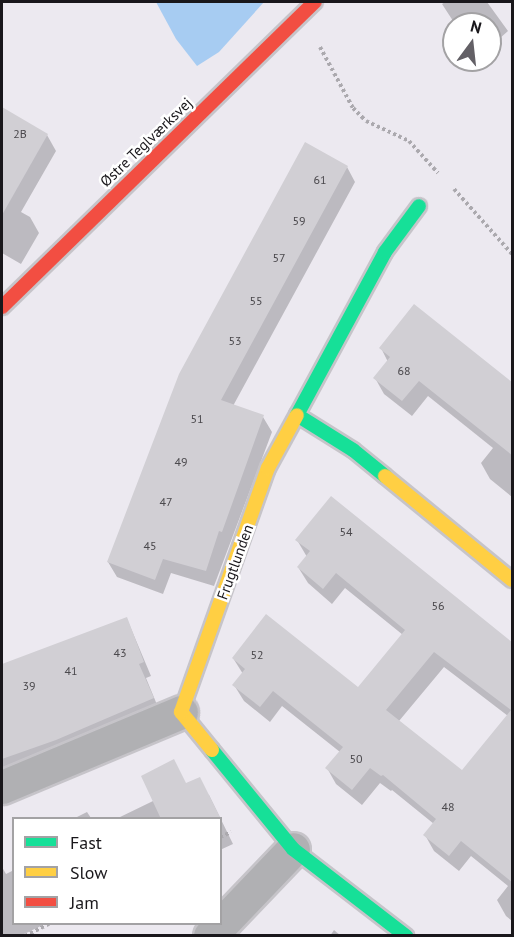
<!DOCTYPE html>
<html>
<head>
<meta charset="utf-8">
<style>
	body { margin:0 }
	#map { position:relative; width:514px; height:937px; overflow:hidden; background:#ece9f0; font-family:"PT Sans",sans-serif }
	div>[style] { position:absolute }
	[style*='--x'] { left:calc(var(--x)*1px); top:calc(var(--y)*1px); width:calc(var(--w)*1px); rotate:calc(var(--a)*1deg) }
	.water>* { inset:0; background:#a7ccf2 }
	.shadow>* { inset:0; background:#0003 }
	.building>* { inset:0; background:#d1cfd4 }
	.path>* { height:4px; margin-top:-2px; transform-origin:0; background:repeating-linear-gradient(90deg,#aba9ae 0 3px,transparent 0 6px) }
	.roads { filter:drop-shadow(2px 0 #c6c4c9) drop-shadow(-2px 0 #c6c4c9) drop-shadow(0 2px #c6c4c9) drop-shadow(0 -2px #c6c4c9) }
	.street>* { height:33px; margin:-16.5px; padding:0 16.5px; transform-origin:16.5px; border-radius:16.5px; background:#b0b0b3 }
	.fast>* { height:14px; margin:-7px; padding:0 7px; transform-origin:7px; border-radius:7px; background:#16e098 }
	.slow>* { height:14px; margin:-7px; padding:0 7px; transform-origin:7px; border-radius:7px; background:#ffcf43 }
	.jam>* { height:14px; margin:-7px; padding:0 7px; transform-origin:7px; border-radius:7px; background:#f24e42 }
	span { translate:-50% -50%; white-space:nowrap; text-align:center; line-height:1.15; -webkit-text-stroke:5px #fff; paint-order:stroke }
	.number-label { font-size:12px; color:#4a484c }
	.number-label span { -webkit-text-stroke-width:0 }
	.street-label { font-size:15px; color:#19171b }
	.frame { position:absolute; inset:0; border:3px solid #19171b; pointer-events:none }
	.legend { position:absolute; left:12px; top:817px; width:210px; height:108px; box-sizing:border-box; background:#fff; border:2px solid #a3a2a4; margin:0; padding:8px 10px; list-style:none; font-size:18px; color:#19171b }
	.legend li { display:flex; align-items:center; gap:12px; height:30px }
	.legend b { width:30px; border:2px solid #a3a2a4 }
	.north { position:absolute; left:442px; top:12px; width:60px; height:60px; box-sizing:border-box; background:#fff; border:2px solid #a3a2a4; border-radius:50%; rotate:15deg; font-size:16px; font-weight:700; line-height:24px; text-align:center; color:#19171b }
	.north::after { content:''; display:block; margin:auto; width:21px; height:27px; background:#636066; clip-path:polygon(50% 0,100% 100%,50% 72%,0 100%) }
</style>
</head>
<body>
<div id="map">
	<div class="water">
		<i style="clip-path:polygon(156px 2px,264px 2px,219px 52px,197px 66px,176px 39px)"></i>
	</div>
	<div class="shadow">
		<i style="clip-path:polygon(445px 2px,487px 2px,508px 31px,490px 47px,490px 24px,455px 24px,442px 4px)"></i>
		<i style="clip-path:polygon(2px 109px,47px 135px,56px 151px,21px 212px,30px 217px,39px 233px,21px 264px,2px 253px)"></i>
		<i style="clip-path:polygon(347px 167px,355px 182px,233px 406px,263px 417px,272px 432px,214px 586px,171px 573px,163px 594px,117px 577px,108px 562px)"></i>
		<i style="clip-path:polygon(381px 348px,512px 385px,512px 497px,490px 479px,481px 463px,493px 448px,428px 396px,412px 416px,384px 394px,375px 378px,388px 362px)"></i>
		<i style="clip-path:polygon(evenodd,297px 540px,512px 645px,512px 921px,506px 916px,497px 900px,508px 886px,471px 856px,459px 871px,434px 851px,425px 835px,434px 824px,392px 790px,391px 791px,380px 783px,362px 805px,336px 784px,327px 768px,340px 752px,282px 706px,270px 722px,244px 701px,234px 685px,243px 674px,233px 658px,359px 690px,403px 635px,345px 588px,332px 604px,308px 583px,298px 567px,307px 557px,297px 540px,444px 667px,508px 716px,463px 772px,399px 721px,444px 667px)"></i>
		<i style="clip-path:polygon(127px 619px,151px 676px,146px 678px,160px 712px,2px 775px,2px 666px)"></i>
		<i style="clip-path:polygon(186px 785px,209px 795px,233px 844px,220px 850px,220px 818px,118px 818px)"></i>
		<i style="clip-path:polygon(87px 812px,91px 818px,75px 818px)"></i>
		<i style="clip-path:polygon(2px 867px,6px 874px,14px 870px,14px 924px,45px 924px,20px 936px,2px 936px)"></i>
		<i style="clip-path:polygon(334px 930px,341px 936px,330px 936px)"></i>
	</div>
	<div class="building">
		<i style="clip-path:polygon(2px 107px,48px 134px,2px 215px)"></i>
		<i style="clip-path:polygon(305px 142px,348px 166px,221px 400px,264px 415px,222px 532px,219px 531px,206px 571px,163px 559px,155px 580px,107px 562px,179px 374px)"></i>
		<i style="clip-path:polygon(414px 304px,513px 383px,513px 456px,419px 381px,402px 401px,373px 378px,390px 357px,379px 348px)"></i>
		<i style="clip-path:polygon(evenodd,331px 496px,513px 643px,513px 883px,461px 841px,449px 856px,423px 835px,436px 819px,383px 775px,381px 776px,370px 768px,352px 790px,325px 768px,343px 747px,273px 691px,260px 707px,232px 685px,245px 669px,232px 658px,266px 614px,358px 687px,405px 630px,336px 573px,323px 589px,297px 567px,310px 551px,295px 540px,331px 496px,434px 652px,511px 710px,462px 770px,386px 710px,434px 652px)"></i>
		<i style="clip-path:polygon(127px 617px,144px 662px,139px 664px,154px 698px,56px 740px,2px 759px,2px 664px)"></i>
		<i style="clip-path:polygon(174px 759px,186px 783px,200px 777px,221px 819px,161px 819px,141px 776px)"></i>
	</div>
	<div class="path">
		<i style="--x:320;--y:47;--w:69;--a:61.6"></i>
		<i style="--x:353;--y:108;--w:18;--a:45"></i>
		<i style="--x:366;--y:121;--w:47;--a:24.9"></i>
		<i style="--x:409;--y:141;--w:43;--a:47.8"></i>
		<i style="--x:454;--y:189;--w:87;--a:48.3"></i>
		<i style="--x:220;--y:837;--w:12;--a:-24"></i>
		<i style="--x:25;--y:936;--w:27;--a:-27"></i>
	</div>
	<div class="roads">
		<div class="street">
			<i style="--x:2;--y:787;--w:194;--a:-22.7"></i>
			<i style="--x:210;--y:936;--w:120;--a:-46.3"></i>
		</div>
		<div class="fast">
			<i style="--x:385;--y:476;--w:41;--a:-140.9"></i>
			<i style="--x:353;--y:450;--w:66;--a:-148"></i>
			<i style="--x:297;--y:415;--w:185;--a:-61.6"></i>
			<i style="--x:385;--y:252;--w:57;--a:-53.5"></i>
			<i style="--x:212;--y:750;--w:128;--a:50.7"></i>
			<i style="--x:293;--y:849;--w:143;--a:37.6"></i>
		</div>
		<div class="slow">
			<i style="--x:385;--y:476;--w:164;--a:39.3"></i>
			<i style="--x:212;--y:750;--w:49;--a:-129.2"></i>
			<i style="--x:181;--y:712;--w:259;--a:-70.4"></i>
			<i style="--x:268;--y:468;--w:60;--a:-61.3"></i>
		</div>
		<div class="jam">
			<i style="--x:2;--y:307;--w:437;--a:-44.3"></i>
		</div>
	</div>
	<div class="number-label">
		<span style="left:20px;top:134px">2B</span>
		<span style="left:320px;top:180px">61</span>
		<span style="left:299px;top:221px">59</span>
		<span style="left:279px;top:258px">57</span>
		<span style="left:256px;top:301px">55</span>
		<span style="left:235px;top:341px">53</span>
		<span style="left:404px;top:371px">68</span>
		<span style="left:197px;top:419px">51</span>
		<span style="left:181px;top:462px">49</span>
		<span style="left:166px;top:502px">47</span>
		<span style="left:346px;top:532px">54</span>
		<span style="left:150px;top:546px">45</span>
		<span style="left:438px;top:606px">56</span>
		<span style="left:120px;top:653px">43</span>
		<span style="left:257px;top:655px">52</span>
		<span style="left:71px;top:671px">41</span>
		<span style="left:29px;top:686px">39</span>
		<span style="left:356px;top:759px">50</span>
		<span style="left:448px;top:807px">48</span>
	</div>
	<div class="street-label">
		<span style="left:146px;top:142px;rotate:-44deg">Østre Teglværksvej</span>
		<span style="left:235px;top:562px;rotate:-70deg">Frugtlunden</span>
	</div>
	<div class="frame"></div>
	<ul class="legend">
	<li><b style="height:8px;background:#16e098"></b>Fast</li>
	<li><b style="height:8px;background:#ffcf43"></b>Slow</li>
	<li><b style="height:8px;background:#f24e42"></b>Jam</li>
	</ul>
	<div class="north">N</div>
</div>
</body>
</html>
